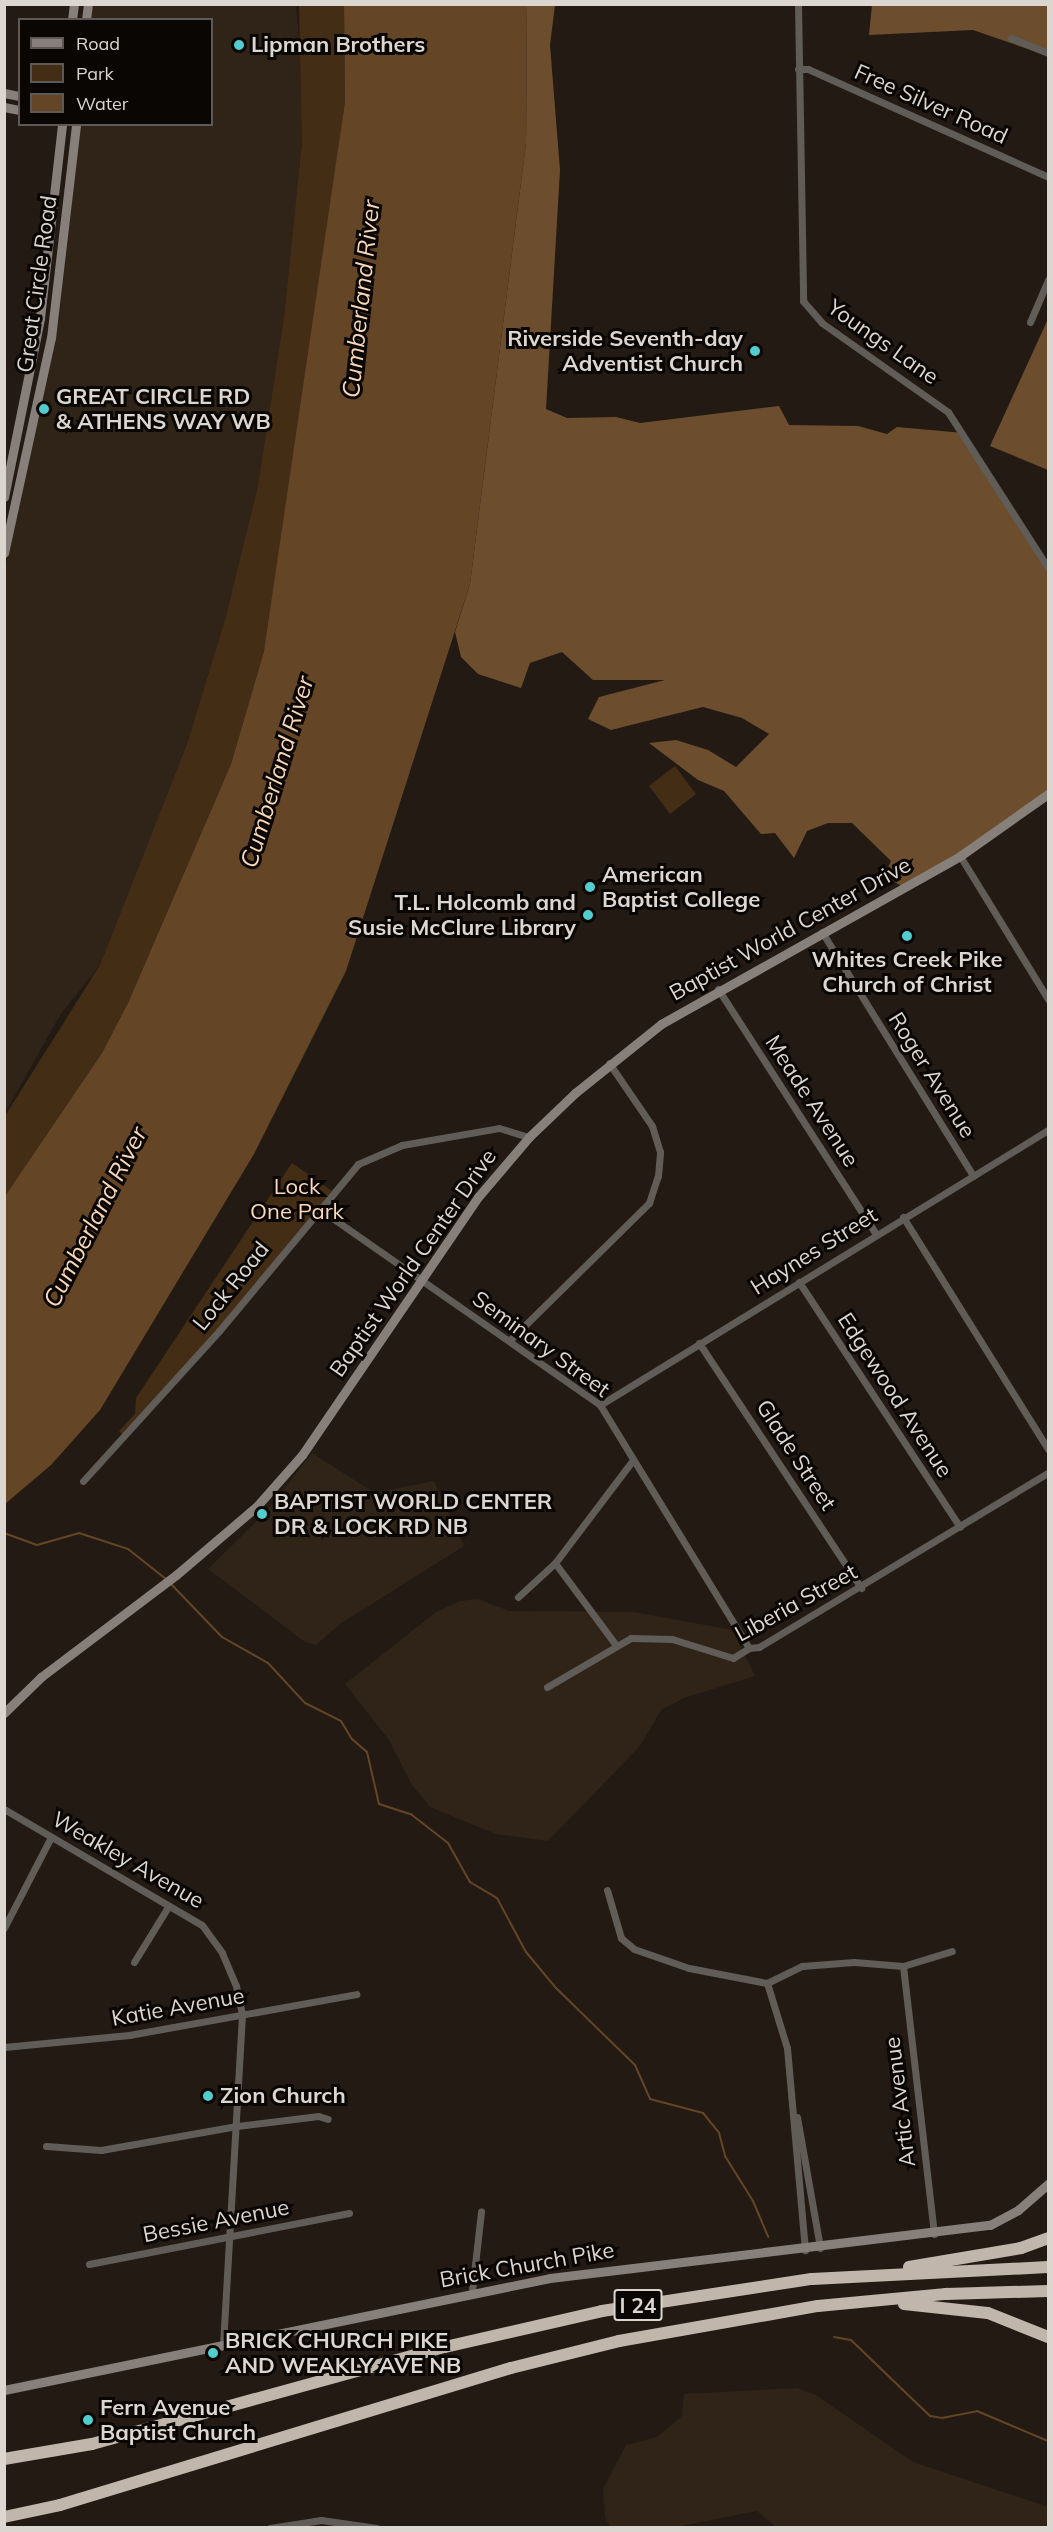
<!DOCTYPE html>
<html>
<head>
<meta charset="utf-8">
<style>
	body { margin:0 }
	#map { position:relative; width:1053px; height:2532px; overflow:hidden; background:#231b13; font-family:Mulish,sans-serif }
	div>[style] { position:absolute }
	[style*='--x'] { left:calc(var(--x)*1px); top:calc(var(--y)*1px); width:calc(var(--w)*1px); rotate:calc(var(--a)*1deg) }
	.built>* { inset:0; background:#302317 }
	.green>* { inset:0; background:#442d15 }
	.forest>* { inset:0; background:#6c4d2e }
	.water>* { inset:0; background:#644526 }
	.stream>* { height:2px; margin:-1px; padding:0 1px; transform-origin:1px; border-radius:1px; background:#644526 }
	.street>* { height:7px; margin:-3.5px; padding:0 3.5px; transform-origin:3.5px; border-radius:3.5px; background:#605c58 }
	.secondary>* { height:9px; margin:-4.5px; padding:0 4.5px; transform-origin:4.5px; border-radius:4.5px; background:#87807a }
	.highway>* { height:12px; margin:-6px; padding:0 6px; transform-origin:6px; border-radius:6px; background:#c1b6ab }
	.dots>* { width:16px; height:16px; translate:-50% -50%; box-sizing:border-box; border:3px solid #090604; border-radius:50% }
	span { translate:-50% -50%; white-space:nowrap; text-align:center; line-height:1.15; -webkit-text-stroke:6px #090604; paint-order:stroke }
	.shield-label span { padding:2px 4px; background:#090604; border:2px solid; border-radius:4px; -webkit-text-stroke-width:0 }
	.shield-label { font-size:21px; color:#dbd6d0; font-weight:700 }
	.poi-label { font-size:22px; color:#dbd6d0; font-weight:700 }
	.left { translate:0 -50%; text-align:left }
	.right { translate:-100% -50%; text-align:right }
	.street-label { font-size:22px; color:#dbd6d0 }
	.park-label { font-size:22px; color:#fad9ba }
	.water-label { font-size:24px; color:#f8d7b8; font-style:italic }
	.frame { position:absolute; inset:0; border:6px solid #dbd6d0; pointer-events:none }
	.legend { position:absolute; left:18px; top:18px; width:195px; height:108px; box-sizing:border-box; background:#090604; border:2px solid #5d5956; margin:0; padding:8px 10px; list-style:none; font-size:18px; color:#dbd6d0 }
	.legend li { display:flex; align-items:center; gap:12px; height:30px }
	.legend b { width:30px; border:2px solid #5d5956 }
</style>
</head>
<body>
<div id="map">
	<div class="built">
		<i style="clip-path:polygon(92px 5px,296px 5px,304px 92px,302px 142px,284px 317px,258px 485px,226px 616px,187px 744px,100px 965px,60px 1015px,5px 1113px,5px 569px,59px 319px,80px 125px,212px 124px,212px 20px,91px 19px)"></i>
		<i style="clip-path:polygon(312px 1453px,370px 1490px,379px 1492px,434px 1481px,464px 1546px,340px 1624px,316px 1645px,305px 1642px,208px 1569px,265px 1513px)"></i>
		<i style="clip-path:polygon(478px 1599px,509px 1611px,634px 1612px,733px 1630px,755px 1676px,684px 1698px,661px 1710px,640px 1746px,548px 1841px,496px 1834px,430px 1807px,412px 1785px,389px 1740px,345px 1684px,436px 1612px,460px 1601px)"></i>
		<i style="clip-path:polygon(797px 2388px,816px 2395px,913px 2462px,1048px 2507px,1048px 2527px,776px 2527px,757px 2511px,675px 2527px,610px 2527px,605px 2517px,603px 2489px,626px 2445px,657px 2437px,682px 2416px,684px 2394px)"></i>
	</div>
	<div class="green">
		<i style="clip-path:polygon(299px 5px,344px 5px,345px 102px,285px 545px,264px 651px,231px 764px,128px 1003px,102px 1053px,5px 1196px,5px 1116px,100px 965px,187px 744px,226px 616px,258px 485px,284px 317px,302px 142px)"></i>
		<i style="clip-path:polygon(675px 766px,696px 794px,670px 814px,649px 786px)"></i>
		<i style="clip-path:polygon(292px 1163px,332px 1191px,219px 1331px,123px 1435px,119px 1431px,135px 1414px,136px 1398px)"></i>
	</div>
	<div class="forest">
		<i style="clip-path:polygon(527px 5px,555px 5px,550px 45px,560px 170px,546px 409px,567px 418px,616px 417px,640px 423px,779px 406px,789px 425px,858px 426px,887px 434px,897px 427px,964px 433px,1048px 569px,1048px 794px,905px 888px,884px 876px,891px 861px,852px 823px,828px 823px,807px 831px,794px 858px,775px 833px,761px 834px,724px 791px,698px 780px,649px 743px,676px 740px,708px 750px,736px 767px,769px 734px,742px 718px,703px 707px,611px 730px,588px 719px,599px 697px,665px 680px,593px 680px,562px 652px,530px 663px,521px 688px,478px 674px,461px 657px,455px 632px,470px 584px,526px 143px)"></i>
		<i style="clip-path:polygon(872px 5px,1048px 5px,1048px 56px,973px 30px,869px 35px)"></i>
		<i style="clip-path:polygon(1048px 319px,1048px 470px,990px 446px)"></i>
	</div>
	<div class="water">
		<i style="clip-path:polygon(344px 5px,527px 5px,526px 143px,470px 584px,346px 971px,254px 1154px,100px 1410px,51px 1465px,5px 1504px,5px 1196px,102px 1053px,128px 1003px,231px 764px,264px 651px,345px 102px)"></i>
	</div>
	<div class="stream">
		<i style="--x:4;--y:1533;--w:35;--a:20"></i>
		<i style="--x:37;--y:1545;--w:44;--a:-15.9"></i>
		<i style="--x:79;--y:1533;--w:52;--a:18.1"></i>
		<i style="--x:128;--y:1549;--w:48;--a:38.3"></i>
		<i style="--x:170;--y:1583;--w:75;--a:46.1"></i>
		<i style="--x:222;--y:1637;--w:53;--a:29.5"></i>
		<i style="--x:268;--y:1663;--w:54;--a:47.2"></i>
		<i style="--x:305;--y:1703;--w:40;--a:26.6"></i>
		<i style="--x:341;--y:1721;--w:21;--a:59"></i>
		<i style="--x:352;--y:1739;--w:20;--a:41"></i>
		<i style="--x:367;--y:1752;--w:53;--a:77"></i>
		<i style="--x:379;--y:1804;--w:35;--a:18"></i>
		<i style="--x:412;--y:1815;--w:46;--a:37.9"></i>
		<i style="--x:448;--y:1843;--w:45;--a:60.6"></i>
		<i style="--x:470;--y:1882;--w:31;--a:31"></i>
		<i style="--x:497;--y:1898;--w:61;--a:61.8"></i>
		<i style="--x:526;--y:1952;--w:47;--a:50.2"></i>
		<i style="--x:556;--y:1988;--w:110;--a:44.3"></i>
		<i style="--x:635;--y:2065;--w:37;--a:66"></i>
		<i style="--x:650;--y:2099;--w:55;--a:14.8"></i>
		<i style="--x:703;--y:2113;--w:26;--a:51"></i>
		<i style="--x:719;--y:2133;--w:24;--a:75"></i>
		<i style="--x:725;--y:2156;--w:53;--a:58.1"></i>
		<i style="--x:753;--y:2201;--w:39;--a:67"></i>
		<i style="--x:834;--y:2337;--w:17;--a:10"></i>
		<i style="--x:851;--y:2340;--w:110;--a:43.9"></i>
		<i style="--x:930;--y:2416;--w:12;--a:9"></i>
		<i style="--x:942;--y:2418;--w:36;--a:-11"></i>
		<i style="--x:977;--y:2411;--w:77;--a:22.9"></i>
	</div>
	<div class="street">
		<i style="--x:798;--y:4;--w:297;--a:89"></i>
		<i style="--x:803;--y:301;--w:29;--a:49"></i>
		<i style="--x:822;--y:323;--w:154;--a:35.2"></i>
		<i style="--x:948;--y:412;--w:185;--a:57.3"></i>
		<i style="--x:1011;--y:38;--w:40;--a:22"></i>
		<i style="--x:798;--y:69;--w:10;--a:0"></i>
		<i style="--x:808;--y:69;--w:263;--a:24.2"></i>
		<i style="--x:1030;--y:322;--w:46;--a:-66.8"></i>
		<i style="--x:960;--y:856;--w:168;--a:58.4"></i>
		<i style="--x:822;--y:932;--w:287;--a:58.2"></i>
		<i style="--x:718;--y:989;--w:290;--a:57.2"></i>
		<i style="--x:318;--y:1208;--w:344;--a:34.9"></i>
		<i style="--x:600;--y:1405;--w:285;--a:58.5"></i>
		<i style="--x:903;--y:1217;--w:274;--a:58"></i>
		<i style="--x:799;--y:1282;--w:293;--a:56.7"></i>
		<i style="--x:509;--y:1341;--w:197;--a:-44.6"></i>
		<i style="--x:649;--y:1203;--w:28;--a:-72"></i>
		<i style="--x:658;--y:1176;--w:24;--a:-85"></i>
		<i style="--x:660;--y:1152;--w:27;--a:-107"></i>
		<i style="--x:652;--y:1126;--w:76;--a:-124.3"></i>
		<i style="--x:699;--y:1343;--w:294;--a:56.5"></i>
		<i style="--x:600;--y:1405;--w:526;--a:-31.54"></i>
		<i style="--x:83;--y:1481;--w:202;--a:-47.8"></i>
		<i style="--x:219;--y:1331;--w:217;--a:-50.2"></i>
		<i style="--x:358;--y:1164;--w:48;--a:-23.4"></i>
		<i style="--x:402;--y:1145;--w:98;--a:-9.9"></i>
		<i style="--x:499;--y:1128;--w:31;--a:17"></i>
		<i style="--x:555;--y:1563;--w:102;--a:53.4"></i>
		<i style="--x:518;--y:1597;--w:50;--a:-42.6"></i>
		<i style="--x:555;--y:1563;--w:129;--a:-52.9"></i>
		<i style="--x:547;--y:1687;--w:97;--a:-30.3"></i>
		<i style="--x:631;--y:1638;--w:41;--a:1.4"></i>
		<i style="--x:672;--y:1639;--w:64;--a:17.3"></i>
		<i style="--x:733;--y:1658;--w:19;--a:-32"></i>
		<i style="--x:749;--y:1648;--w:10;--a:-6"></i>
		<i style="--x:759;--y:1647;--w:337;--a:-31.1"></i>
		<i style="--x:4;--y:1809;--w:229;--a:30.4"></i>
		<i style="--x:202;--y:1925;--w:34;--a:54"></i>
		<i style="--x:222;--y:1953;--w:36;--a:67"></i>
		<i style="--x:236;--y:1986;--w:30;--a:78"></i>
		<i style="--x:242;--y:2015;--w:332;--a:93.3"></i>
		<i style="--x:607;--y:1890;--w:50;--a:73.7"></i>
		<i style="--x:621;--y:1938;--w:17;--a:40"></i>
		<i style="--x:634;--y:1949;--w:58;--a:19.1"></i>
		<i style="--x:689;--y:1968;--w:79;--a:10.9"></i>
		<i style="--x:767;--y:1983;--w:39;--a:-26"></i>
		<i style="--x:802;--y:1966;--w:52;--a:-4.4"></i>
		<i style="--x:854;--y:1962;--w:49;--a:4.7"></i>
		<i style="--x:903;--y:1966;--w:51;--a:-17"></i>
		<i style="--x:4;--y:1928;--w:102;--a:-62.7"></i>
		<i style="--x:134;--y:1962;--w:65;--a:-58.3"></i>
		<i style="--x:903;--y:1966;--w:270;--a:83.4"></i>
		<i style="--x:767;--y:1983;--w:68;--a:72.9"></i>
		<i style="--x:787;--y:2048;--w:203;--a:84.9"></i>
		<i style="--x:4;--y:2047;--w:126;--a:-5.5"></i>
		<i style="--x:129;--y:2035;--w:231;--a:-10.2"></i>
		<i style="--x:797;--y:2117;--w:133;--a:80"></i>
		<i style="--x:46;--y:2146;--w:55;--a:4.2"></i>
		<i style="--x:101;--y:2150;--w:138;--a:-10"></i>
		<i style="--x:237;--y:2126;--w:82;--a:-7"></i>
		<i style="--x:318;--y:2116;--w:10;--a:17"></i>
		<i style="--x:89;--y:2264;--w:265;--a:-11.1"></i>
		<i style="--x:472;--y:2291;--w:80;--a:-83.5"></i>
		<i style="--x:270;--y:2528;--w:52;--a:-8.9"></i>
		<i style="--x:321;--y:2520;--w:56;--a:8.3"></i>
	</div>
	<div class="secondary">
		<i style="--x:72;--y:20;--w:16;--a:-83"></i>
		<i style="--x:86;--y:20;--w:16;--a:-83"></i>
		<i style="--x:4;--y:93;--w:16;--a:11"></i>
		<i style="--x:4;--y:107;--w:16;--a:11"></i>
		<i style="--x:4;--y:497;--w:183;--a:-78.6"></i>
		<i style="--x:40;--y:318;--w:195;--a:-83.5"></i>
		<i style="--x:4;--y:553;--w:220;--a:-77.7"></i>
		<i style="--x:51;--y:338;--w:215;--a:-83.3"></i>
		<i style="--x:4;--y:1713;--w:52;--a:-44.2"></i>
		<i style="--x:41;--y:1677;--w:169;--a:-37.1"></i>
		<i style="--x:176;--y:1575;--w:106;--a:-40.4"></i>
		<i style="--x:257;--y:1506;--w:68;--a:-48.6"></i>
		<i style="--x:302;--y:1455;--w:312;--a:-55.7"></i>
		<i style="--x:478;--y:1197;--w:79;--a:-49.6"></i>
		<i style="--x:529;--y:1137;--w:64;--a:-43.7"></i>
		<i style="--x:575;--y:1093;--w:110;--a:-38.7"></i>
		<i style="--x:661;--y:1024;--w:343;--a:-29.3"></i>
		<i style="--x:960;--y:856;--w:108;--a:-35.2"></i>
		<i style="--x:4;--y:2390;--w:557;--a:-11.59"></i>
		<i style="--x:550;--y:2278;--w:443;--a:-6.9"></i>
		<i style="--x:990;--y:2225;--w:32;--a:-28"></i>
		<i style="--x:1018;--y:2210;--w:40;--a:-41"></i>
	</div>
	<div class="highway">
		<i style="--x:909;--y:2267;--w:114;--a:-9.6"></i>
		<i style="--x:1021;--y:2248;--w:29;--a:-20"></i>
		<i style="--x:904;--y:2304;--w:84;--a:6.1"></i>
		<i style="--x:988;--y:2313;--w:65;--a:21.8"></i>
		<i style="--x:4;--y:2459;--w:89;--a:-9.7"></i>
		<i style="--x:92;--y:2444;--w:366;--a:-15.4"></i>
		<i style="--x:445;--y:2347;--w:161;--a:-12.9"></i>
		<i style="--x:602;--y:2311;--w:212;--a:-8.7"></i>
		<i style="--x:812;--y:2279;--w:236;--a:-2.9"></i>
		<i style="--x:4;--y:2517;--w:57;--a:-12.1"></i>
		<i style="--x:60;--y:2505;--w:471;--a:-16.9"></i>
		<i style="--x:511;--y:2368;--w:111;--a:-14"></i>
		<i style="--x:619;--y:2341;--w:202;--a:-10"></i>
		<i style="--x:818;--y:2306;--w:129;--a:-5.4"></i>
		<i style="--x:946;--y:2294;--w:102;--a:-1.7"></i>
	</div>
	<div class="dots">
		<i style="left:239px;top:45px;background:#52cdcf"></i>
		<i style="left:755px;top:351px;background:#52cdcf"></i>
		<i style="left:44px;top:409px;background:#52cdcf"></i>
		<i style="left:590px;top:887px;background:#52cdcf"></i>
		<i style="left:588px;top:915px;background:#52cdcf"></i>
		<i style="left:907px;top:936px;background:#52cdcf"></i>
		<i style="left:262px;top:1514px;background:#52cdcf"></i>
		<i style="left:208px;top:2096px;background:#52cdcf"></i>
		<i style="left:213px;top:2353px;background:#52cdcf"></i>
		<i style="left:88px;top:2420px;background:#52cdcf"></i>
	</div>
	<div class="shield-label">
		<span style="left:638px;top:2305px">I 24</span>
	</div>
	<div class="poi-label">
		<span class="left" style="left:251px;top:45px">Lipman Brothers</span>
		<span class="right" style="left:743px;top:351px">Riverside Seventh-day<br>Adventist Church</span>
		<span class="left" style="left:56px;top:409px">GREAT CIRCLE RD<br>&amp; ATHENS WAY WB</span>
		<span class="left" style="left:602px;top:887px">American<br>Baptist College</span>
		<span class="right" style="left:576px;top:915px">T.L. Holcomb and<br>Susie McClure Library</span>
		<span style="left:907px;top:972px">Whites Creek Pike<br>Church of Christ</span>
		<span class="left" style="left:274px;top:1514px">BAPTIST WORLD CENTER<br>DR &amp; LOCK RD NB</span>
		<span class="left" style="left:220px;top:2096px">Zion Church</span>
		<span class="left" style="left:225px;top:2353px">BRICK CHURCH PIKE<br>AND WEAKLY AVE NB</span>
		<span class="left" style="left:100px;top:2420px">Fern Avenue<br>Baptist Church</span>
	</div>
	<div class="street-label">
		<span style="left:931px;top:104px;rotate:24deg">Free Silver Road</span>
		<span style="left:37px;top:284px;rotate:-82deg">Great Circle Road</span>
		<span style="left:883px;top:342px;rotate:35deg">Youngs Lane</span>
		<span style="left:790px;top:929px;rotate:-29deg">Baptist World Center Drive</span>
		<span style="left:932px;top:1075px;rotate:58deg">Roger Avenue</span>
		<span style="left:812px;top:1101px;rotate:57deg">Meade Avenue</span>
		<span style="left:814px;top:1251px;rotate:-32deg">Haynes Street</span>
		<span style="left:413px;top:1263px;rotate:-55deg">Baptist World Center Drive</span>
		<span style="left:231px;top:1286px;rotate:-51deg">Lock Road</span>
		<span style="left:541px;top:1344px;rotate:36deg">Seminary Street</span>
		<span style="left:895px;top:1395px;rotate:57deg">Edgewood Avenue</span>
		<span style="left:796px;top:1455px;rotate:57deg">Glade Street</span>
		<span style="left:796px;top:1603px;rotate:-29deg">Liberia Street</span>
		<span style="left:128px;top:1860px;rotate:30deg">Weakley Avenue</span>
		<span style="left:178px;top:2007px;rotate:-10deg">Katie Avenue</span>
		<span style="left:900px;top:2102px;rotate:-97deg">Artic Avenue</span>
		<span style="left:216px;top:2221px;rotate:-11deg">Bessie Avenue</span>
		<span style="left:527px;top:2265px;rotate:-10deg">Brick Church Pike</span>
	</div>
	<div class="park-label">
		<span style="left:297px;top:1199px">Lock<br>One Park</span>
	</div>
	<div class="water-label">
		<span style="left:361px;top:299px;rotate:-84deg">Cumberland River</span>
		<span style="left:277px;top:772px;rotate:-73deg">Cumberland River</span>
		<span style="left:95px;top:1217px;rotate:-63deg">Cumberland River</span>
	</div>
	<div class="frame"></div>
	<ul class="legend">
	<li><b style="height:8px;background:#87807a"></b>Road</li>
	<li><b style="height:16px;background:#442d15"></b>Park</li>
	<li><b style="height:16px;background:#644526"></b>Water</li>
	</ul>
</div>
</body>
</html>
